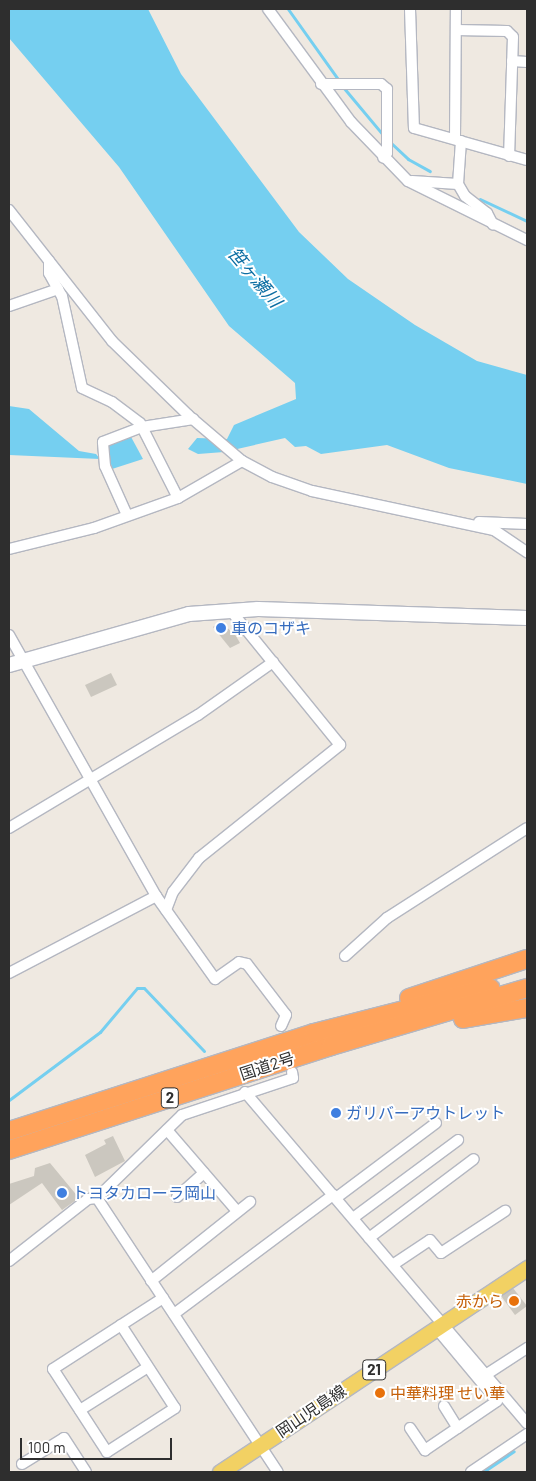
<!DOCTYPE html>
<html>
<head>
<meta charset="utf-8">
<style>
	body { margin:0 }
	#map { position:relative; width:536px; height:1481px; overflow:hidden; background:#efe9e1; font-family:Barlow,"Noto Sans JP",sans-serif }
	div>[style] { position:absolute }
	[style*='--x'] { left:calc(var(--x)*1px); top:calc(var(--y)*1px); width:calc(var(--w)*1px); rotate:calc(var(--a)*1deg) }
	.water>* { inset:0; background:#75cff0 }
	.stream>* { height:3px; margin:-1.5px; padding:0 1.5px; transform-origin:1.5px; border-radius:1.5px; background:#75cff0 }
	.building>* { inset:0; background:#cbc7bf }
	.roads { filter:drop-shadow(1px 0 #b4b7c1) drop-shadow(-1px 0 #b4b7c1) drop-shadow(0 1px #b4b7c1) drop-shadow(0 -1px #b4b7c1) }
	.street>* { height:10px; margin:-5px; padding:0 5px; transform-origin:5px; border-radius:5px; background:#fff }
	.secondary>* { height:14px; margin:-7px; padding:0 7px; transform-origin:7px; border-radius:7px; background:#fff }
	.primary>* { height:15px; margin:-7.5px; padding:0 7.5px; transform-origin:7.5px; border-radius:7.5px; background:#f2d163 }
	.highway>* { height:18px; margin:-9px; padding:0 9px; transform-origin:9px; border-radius:9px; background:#ffa35c }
	.dots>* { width:14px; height:14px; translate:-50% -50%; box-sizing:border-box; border:2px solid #fff; border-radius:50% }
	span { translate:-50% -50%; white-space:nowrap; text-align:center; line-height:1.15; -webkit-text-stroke:4px #fff; paint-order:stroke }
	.shield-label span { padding:1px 4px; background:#fff; border:1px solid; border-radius:4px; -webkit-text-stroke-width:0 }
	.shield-label { font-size:15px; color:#2e2e2e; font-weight:700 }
	.shop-label { font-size:16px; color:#366cbe }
	.left { translate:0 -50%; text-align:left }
	.street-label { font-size:16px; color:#2e2e2e }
	.food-label { font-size:16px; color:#c56008 }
	.right { translate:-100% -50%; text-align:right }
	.water-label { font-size:18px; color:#0d6fa3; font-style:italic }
	.frame { position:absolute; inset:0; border:10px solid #2e2e2e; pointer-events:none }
	.scale { position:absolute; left:20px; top:1438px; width:152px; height:22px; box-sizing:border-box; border:2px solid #2e2e2e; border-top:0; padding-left:6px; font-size:15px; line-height:18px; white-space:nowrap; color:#2e2e2e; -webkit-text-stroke:4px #fff; paint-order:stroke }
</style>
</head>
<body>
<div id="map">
	<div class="water">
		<i style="clip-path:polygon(9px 9px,148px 9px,181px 74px,299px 232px,348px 279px,415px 325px,477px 361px,527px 375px,527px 484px,449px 468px,387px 445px,321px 454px,306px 446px,295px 447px,285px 438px,224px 452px,198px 454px,188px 449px,197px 438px,227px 439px,234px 425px,296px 399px,295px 383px,229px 326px,119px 167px,9px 38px)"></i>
		<i style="clip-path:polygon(9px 406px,29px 409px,79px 451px,96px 454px,100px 459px,9px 455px)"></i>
		<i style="clip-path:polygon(130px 435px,143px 459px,112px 469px,107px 445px)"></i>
	</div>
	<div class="stream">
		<i style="--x:288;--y:9;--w:90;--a:54.5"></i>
		<i style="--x:343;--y:87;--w:64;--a:50.1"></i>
		<i style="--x:390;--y:142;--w:25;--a:43"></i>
		<i style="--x:408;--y:159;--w:25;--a:29"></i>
		<i style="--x:480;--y:199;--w:52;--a:25.1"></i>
		<i style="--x:9;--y:1100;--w:114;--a:-36.8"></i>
		<i style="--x:100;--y:1032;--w:57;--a:-49.9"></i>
		<i style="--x:137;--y:988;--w:7;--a:0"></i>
		<i style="--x:144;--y:988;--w:87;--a:46.4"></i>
		<i style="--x:483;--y:1472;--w:37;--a:-34"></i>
	</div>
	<div class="building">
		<i style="clip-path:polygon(220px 621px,236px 636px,240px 643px,230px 648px,213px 627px)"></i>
		<i style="clip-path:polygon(111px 673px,117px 685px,91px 697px,85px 685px)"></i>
		<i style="clip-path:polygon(113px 1136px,125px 1161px,95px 1177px,85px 1155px,106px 1144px,104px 1140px)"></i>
		<i style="clip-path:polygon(50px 1163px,79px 1198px,62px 1210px,42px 1183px,9px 1205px,9px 1184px,34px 1176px,35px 1168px)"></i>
		<i style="clip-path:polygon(513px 1288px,527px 1306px,515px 1315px,501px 1296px)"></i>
	</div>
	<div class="roads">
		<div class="street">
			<i style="--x:268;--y:9;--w:140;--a:53.7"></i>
			<i style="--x:351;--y:122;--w:82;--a:46"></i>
			<i style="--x:408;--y:181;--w:133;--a:26.4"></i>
			<i style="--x:410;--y:9;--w:119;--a:88.1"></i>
			<i style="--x:414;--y:128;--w:117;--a:15.8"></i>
			<i style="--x:456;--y:30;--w:51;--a:1.1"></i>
			<i style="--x:507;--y:31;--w:8;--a:45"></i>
			<i style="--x:513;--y:37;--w:119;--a:91.9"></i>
			<i style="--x:512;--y:61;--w:15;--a:4"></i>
			<i style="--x:321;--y:84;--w:60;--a:0"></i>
			<i style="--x:381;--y:84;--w:8;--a:40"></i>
			<i style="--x:387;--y:89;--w:64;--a:90"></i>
			<i style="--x:387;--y:153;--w:6;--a:129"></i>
			<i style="--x:455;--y:139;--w:130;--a:-89.6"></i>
			<i style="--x:412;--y:181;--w:46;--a:3.7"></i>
			<i style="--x:458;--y:184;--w:14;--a:60"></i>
			<i style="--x:465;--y:196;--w:28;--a:38"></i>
			<i style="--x:487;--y:213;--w:13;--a:63"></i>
			<i style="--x:458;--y:184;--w:43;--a:-86"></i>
			<i style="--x:9;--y:210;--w:167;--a:51.8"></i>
			<i style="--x:112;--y:341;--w:106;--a:44.2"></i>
			<i style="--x:188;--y:415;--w:71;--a:40.4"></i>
			<i style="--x:242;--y:461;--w:34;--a:28"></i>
			<i style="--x:272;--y:477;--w:42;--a:19.3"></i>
			<i style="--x:312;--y:491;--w:186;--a:12.1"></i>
			<i style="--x:494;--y:530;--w:40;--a:34"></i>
			<i style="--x:49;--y:261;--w:12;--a:90"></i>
			<i style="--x:49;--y:273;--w:26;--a:61"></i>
			<i style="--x:62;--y:296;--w:94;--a:77.7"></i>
			<i style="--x:82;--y:388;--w:33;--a:25"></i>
			<i style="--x:112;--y:402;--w:35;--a:37"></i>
			<i style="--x:140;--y:423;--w:84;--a:63.1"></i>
			<i style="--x:9;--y:306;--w:52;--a:-19.1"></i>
			<i style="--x:127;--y:515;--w:54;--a:-114.2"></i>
			<i style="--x:105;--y:466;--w:24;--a:-95"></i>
			<i style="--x:103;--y:442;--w:42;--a:-21"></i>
			<i style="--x:142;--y:427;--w:52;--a:-8.9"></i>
			<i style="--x:479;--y:522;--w:48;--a:2.4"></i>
			<i style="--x:9;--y:549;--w:88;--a:-13.9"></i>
			<i style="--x:94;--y:528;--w:89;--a:-19.7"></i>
			<i style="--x:178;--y:498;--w:74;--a:-30"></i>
			<i style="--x:9;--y:635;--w:300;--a:60.6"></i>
			<i style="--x:156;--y:896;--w:102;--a:54.6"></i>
			<i style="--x:215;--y:979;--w:29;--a:-35"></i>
			<i style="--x:239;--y:962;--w:8;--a:14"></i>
			<i style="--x:247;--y:964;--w:64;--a:52.6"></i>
			<i style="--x:286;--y:1015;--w:12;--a:114"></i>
			<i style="--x:9;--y:828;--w:220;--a:-30.9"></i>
			<i style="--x:198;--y:715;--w:92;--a:-35.2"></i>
			<i style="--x:166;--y:910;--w:19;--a:-69"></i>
			<i style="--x:173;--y:892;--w:43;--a:-52.6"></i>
			<i style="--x:199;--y:858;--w:181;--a:-38.7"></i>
			<i style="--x:340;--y:745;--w:173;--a:-129.1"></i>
			<i style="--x:345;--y:956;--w:57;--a:-42.1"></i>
			<i style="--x:387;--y:918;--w:166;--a:-32.7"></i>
			<i style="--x:9;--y:973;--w:166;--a:-27.6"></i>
			<i style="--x:245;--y:1092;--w:435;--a:49.6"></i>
			<i style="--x:167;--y:1130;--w:107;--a:49.2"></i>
			<i style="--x:177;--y:1197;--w:36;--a:-42"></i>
			<i style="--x:97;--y:1198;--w:328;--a:56.6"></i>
			<i style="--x:336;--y:1198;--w:125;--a:-36.9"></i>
			<i style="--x:353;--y:1218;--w:131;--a:-36.6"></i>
			<i style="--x:369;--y:1238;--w:131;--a:-37"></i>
			<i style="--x:9;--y:1261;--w:100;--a:-38.1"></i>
			<i style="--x:88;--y:1199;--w:9;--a:-6"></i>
			<i style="--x:97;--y:1198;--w:119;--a:-44.3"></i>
			<i style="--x:182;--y:1115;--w:117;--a:-18.4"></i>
			<i style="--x:293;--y:1078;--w:6;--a:-99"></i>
			<i style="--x:394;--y:1264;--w:43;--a:-33.7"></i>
			<i style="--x:430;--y:1240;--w:17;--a:50"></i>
			<i style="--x:441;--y:1253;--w:77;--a:-33.3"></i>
			<i style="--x:151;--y:1281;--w:127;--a:-38.6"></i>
			<i style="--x:174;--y:1314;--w:199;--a:-36.8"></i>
			<i style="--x:121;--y:1325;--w:99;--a:57"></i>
			<i style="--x:175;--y:1408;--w:81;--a:147.1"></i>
			<i style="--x:107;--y:1452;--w:99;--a:-123"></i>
			<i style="--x:53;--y:1369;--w:131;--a:-32.8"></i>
			<i style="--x:487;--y:1374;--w:48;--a:-33"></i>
			<i style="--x:444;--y:1406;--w:26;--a:58"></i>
			<i style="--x:80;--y:1410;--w:80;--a:-32.3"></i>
			<i style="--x:410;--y:1428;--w:27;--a:56"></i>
			<i style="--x:425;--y:1450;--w:87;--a:-34.2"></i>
			<i style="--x:497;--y:1401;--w:95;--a:-129.9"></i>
			<i style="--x:22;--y:1464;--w:49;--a:-31.8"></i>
			<i style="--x:64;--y:1438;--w:40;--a:57.1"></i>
			<i style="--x:471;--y:1472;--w:68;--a:-34.2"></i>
		</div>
		<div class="secondary">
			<i style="--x:9;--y:665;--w:187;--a:-15.8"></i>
			<i style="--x:189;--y:614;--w:69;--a:-4.1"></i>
			<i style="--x:258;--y:609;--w:269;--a:1.9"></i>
		</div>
		<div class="primary">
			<i style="--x:220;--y:1472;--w:369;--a:-33.6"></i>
		</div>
		<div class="highway">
			<i style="--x:409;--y:998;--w:124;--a:-18.3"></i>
			<i style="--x:463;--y:1019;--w:65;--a:-9.8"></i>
			<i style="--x:9;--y:1131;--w:320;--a:-17.8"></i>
			<i style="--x:314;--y:1033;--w:182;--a:-14.3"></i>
			<i style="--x:9;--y:1150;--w:338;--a:-17.9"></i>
			<i style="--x:331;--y:1046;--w:204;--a:-16.5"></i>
		</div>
	</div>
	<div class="dots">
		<i style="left:221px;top:628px;background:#3f7fe0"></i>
		<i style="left:336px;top:1113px;background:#3f7fe0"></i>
		<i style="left:62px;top:1193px;background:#3f7fe0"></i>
		<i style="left:514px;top:1301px;background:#e8710a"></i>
		<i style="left:380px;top:1393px;background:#e8710a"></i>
	</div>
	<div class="shield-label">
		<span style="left:170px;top:1098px">2</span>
		<span style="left:374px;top:1370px">21</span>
	</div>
	<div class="shop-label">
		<span class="left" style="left:231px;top:628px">車のコザキ</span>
		<span class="left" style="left:346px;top:1113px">ガリバーアウトレット</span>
		<span class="left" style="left:72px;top:1193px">トヨタカローラ岡山</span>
	</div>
	<div class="street-label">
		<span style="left:267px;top:1066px;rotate:-18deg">国道2号</span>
		<span style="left:311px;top:1411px;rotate:-34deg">岡山児島線</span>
	</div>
	<div class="food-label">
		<span class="right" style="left:504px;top:1301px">赤から</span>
		<span class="left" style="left:390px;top:1393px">中華料理 せい華</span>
	</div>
	<div class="water-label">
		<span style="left:255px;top:277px;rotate:50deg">笹ヶ瀬川</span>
	</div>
	<div class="frame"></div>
	<div class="scale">100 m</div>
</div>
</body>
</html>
